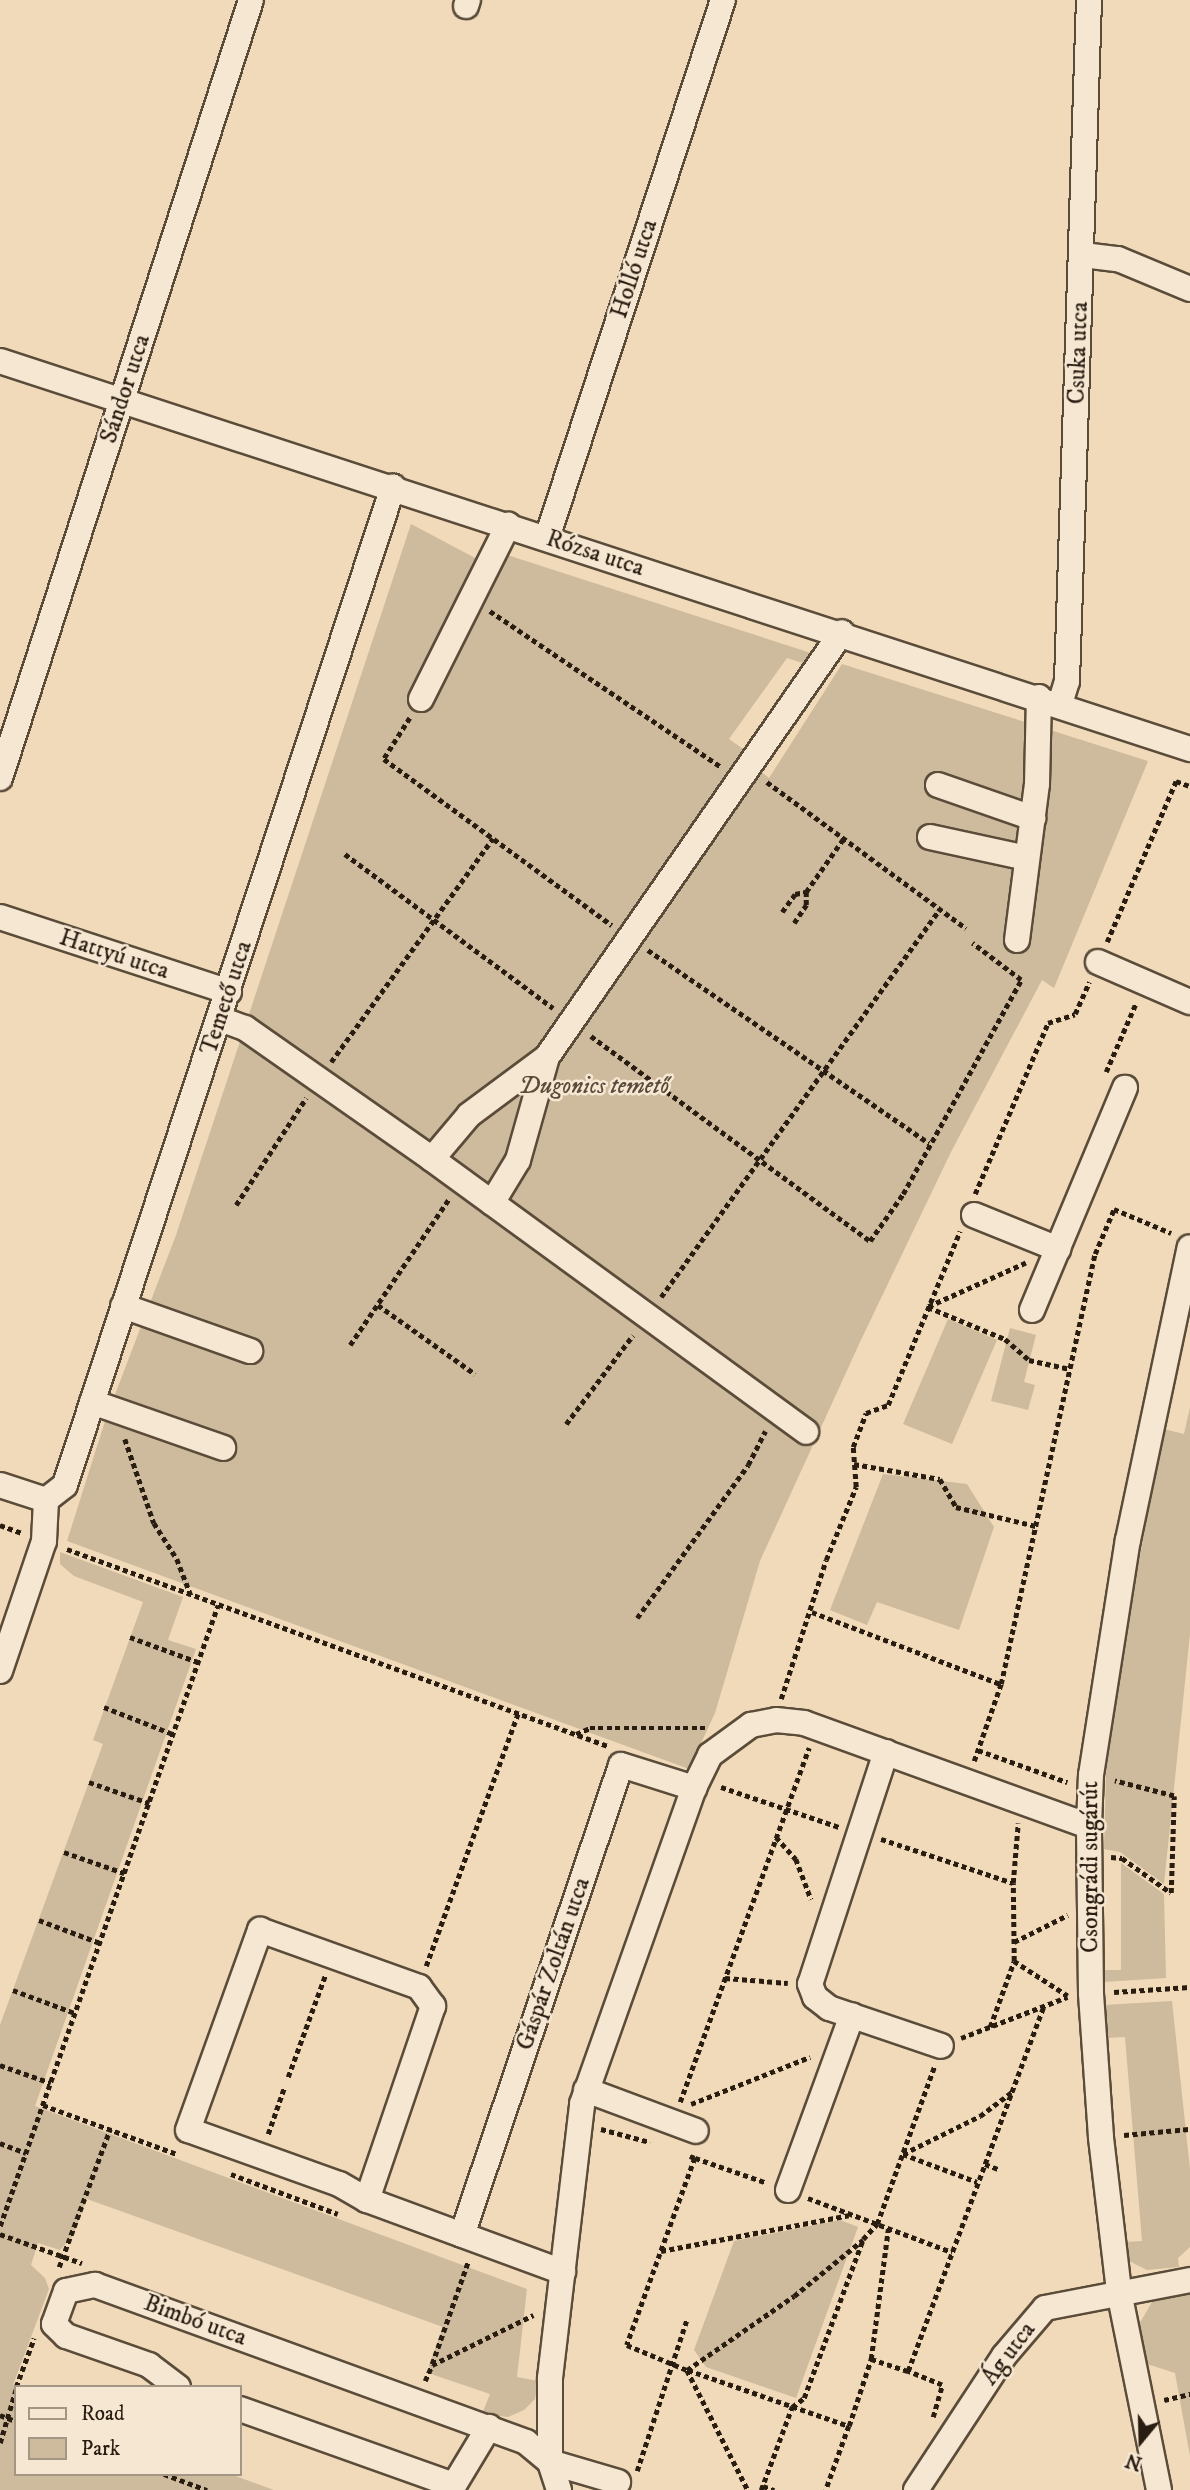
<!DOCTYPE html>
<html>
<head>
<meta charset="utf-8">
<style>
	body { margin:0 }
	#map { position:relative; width:1190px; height:2490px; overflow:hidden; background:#f0dab9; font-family:"IM FELL DW Pica",serif }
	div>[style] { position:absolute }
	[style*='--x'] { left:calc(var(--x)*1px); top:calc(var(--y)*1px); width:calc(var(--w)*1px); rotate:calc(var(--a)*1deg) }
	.green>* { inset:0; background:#ceba9c }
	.path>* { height:4.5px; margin-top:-2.25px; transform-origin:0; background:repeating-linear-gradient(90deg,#291c10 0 5px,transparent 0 8.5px) }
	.roads { filter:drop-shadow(2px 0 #5b4c3a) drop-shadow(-2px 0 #5b4c3a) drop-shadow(0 2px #5b4c3a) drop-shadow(0 -2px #5b4c3a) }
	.minor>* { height:24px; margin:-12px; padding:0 12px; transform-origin:12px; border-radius:12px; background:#f5e7d2 }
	span { translate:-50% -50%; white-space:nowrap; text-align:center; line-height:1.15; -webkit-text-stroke:5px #f5e7d2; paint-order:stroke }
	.street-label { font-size:24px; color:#291c10 }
	.park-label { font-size:24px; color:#5b4b3a; font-style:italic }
	.legend { position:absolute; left:14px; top:2385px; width:228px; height:91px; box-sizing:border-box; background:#f5e7d2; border:2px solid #a39684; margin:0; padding:9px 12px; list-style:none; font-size:21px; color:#291c10 }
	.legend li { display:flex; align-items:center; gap:14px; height:35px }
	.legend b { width:35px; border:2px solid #a39684 }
	.north { position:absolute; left:1106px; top:2406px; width:70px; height:70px; -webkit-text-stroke:5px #f5e7d2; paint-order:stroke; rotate:199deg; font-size:19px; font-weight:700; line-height:28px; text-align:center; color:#291c10 }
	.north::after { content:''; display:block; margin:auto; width:24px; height:32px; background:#291c10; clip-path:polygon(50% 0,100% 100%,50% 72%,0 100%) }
</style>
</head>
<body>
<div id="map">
	<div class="green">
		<i style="clip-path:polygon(411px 524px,494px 568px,504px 554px,814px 654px,806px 664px,787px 658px,729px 739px,749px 753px,750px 763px,769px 778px,842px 664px,1148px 761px,1054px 988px,1042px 980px,951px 1152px,860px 1342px,760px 1561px,715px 1713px,689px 1769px,67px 1541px,106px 1418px,176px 1235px)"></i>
		<i style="clip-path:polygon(948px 1319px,997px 1340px,952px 1444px,903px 1424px)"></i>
		<i style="clip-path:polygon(1010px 1328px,1036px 1335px,1024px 1382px,1035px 1385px,1028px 1410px,991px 1401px)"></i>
		<i style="clip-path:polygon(1190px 1407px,1190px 1634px,1164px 1884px,1120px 1852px,1104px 1849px,1106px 1773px,1123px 1646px,1164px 1429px,1184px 1434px)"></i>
		<i style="clip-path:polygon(883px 1474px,967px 1484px,994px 1527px,959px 1630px,877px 1602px,867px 1625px,830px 1610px)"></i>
		<i style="clip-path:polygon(60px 1552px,183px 1597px,168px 1640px,196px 1649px,35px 2106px,527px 2289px,517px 2377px,538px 2381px,535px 2399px,524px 2410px,508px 2417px,482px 2414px,490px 2394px,431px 2374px,429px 2365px,443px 2327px,87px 2199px,73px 2236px,60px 2250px,38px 2243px,31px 2265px,45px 2278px,49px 2289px,13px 2385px,18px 2387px,16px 2474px,230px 2474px,274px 2490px,0 2490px,0 2025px,103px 1744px,93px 1740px,143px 1602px,74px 1576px,60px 1564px)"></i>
		<i style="clip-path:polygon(1121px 1863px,1164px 1894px,1166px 1978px,1103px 1982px,1103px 1970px,1121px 1970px)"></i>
		<i style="clip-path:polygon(1172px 2001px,1190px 2169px,1190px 2247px,1178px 2258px,1179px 2267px,1147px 2270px,1129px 2261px,1126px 2254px,1125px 2242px,1142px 2241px,1125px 2037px,1107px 2038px,1104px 2005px)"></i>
		<i style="clip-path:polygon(840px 2220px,858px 2227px,796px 2398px,706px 2367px,694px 2350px,734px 2241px)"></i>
		<i style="clip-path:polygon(1190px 2292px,1190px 2456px,1175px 2373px,1147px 2364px,1138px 2326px,1155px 2297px)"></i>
	</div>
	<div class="path">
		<i style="--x:490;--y:611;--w:279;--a:34"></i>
		<i style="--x:410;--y:718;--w:49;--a:122.4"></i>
		<i style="--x:384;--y:759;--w:282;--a:36.1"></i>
		<i style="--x:767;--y:782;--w:247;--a:36.3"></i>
		<i style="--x:345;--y:854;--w:259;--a:36.5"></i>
		<i style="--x:782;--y:912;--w:22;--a:-54"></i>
		<i style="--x:795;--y:894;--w:11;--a:-10"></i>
		<i style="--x:794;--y:923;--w:22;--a:-56"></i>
		<i style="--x:806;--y:905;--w:13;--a:-90"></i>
		<i style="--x:806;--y:892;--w:66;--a:-54.9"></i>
		<i style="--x:1107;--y:942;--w:175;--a:-66.8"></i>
		<i style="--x:1176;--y:781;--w:15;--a:20"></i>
		<i style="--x:648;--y:950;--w:341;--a:34.5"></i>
		<i style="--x:591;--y:1036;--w:346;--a:36.3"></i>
		<i style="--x:870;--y:1241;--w:57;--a:-54.9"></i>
		<i style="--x:903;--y:1194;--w:244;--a:-61.1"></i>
		<i style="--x:1021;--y:980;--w:61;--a:-142.9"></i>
		<i style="--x:331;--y:1062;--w:276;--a:-54.1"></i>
		<i style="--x:1106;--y:1072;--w:75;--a:-66.5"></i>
		<i style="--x:975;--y:1194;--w:186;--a:-66.9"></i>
		<i style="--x:1048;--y:1023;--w:28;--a:-18"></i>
		<i style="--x:1075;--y:1014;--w:35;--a:-66"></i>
		<i style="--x:236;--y:1205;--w:128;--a:-56.8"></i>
		<i style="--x:1026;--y:1263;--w:107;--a:155.8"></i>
		<i style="--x:928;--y:1307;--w:83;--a:22.6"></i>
		<i style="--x:1005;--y:1339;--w:32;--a:41"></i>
		<i style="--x:1029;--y:1360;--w:42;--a:12.4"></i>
		<i style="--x:661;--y:1297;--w:478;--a:-54.3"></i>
		<i style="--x:378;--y:1305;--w:119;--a:35.4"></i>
		<i style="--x:350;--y:1345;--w:176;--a:-55.9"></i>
		<i style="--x:566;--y:1424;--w:111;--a:-53"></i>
		<i style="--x:125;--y:1439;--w:89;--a:71"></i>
		<i style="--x:154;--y:1523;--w:43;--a:57.4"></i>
		<i style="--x:177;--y:1559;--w:39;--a:69"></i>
		<i style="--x:854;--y:1464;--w:87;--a:9.9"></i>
		<i style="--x:940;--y:1479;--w:32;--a:60"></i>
		<i style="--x:956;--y:1507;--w:82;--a:13.4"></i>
		<i style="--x:0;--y:1525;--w:23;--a:20"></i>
		<i style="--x:67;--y:1549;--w:576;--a:20.01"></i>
		<i style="--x:812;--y:1612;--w:202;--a:20.9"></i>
		<i style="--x:637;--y:1618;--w:189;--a:-54"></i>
		<i style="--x:748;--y:1465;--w:38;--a:-63"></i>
		<i style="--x:130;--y:1637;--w:72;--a:20.2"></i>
		<i style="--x:781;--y:1699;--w:146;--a:-72.1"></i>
		<i style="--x:826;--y:1560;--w:79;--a:-67.7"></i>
		<i style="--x:856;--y:1487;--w:40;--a:-94.3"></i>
		<i style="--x:853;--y:1447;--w:36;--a:-69"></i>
		<i style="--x:866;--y:1413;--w:23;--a:-20"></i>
		<i style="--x:888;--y:1405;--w:188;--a:-67.5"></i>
		<i style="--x:104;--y:1707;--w:74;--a:21.4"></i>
		<i style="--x:576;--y:1734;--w:15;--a:-23"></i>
		<i style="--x:590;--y:1728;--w:116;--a:0"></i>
		<i style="--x:978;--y:1750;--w:95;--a:19.8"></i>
		<i style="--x:974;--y:1761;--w:82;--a:-70.7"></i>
		<i style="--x:1001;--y:1684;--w:440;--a:-77.7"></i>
		<i style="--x:1095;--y:1254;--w:49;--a:-67.1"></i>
		<i style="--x:1114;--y:1209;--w:62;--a:22.8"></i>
		<i style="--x:89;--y:1782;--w:64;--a:19.3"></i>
		<i style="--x:721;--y:1787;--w:125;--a:18.7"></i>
		<i style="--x:776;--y:1837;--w:30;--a:48"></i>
		<i style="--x:796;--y:1859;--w:43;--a:69.4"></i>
		<i style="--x:881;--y:1839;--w:139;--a:18.4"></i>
		<i style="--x:64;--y:1852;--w:64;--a:19.3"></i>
		<i style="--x:1111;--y:1857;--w:11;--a:5"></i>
		<i style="--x:1122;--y:1858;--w:60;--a:35.5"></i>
		<i style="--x:1171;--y:1893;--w:97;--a:-88.2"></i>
		<i style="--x:1174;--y:1796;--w:61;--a:-165.7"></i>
		<i style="--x:39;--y:1920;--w:65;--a:20.7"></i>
		<i style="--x:1014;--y:1942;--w:60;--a:-26.6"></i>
		<i style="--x:1014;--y:1961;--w:64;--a:32.9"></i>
		<i style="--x:426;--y:1966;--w:269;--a:-70"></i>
		<i style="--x:725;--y:1978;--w:63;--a:4.5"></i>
		<i style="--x:13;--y:1990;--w:66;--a:20.4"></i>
		<i style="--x:1114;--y:1992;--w:76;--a:-3.8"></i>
		<i style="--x:990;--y:2027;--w:70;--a:-70"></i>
		<i style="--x:1014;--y:1961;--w:78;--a:-90.7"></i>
		<i style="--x:1013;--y:1883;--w:60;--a:-85.2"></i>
		<i style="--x:961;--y:2038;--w:114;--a:-21.1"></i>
		<i style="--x:0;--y:2065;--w:54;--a:19.4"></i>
		<i style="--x:288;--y:2077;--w:108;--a:-69.9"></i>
		<i style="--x:680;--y:2102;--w:377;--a:-70"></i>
		<i style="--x:691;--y:2104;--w:128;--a:-21.6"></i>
		<i style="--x:43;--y:2105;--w:143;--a:20.1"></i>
		<i style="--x:601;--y:2129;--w:51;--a:14.9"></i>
		<i style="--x:268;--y:2134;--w:49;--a:-70.8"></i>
		<i style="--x:1124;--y:2135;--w:65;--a:-5.3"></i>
		<i style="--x:0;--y:2143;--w:28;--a:21"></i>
		<i style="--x:903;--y:2154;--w:86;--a:-26.3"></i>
		<i style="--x:980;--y:2116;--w:39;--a:-37"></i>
		<i style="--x:903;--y:2154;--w:79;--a:20.7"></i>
		<i style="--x:690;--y:2156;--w:5;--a:22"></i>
		<i style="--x:695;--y:2158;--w:199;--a:110"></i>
		<i style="--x:627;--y:2345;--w:65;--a:22.6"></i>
		<i style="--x:687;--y:2370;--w:135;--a:63.1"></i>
		<i style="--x:695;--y:2158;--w:76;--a:19.1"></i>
		<i style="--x:985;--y:2164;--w:14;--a:21"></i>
		<i style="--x:231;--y:2174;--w:114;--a:20.5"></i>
		<i style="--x:808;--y:2198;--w:154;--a:20.6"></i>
		<i style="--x:0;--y:2226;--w:658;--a:-70.66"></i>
		<i style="--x:0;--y:2234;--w:87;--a:19.5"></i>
		<i style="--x:661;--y:2251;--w:191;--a:-10.8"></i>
		<i style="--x:59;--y:2267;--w:147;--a:-69.7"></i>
		<i style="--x:871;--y:2359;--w:131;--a:-82.5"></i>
		<i style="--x:432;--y:2364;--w:108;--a:-70.6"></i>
		<i style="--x:687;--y:2370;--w:130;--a:-34.7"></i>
		<i style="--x:794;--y:2296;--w:89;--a:-39.1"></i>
		<i style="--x:688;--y:2370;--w:170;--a:19.2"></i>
		<i style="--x:849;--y:2426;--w:68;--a:109.8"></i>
		<i style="--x:425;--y:2381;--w:17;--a:-66"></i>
		<i style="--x:432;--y:2365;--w:113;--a:-26.3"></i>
		<i style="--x:16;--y:2387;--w:52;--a:-69.8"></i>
		<i style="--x:1164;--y:2400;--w:27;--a:-13"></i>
		<i style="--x:0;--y:2415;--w:17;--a:21"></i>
		<i style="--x:933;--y:2417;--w:33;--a:-74"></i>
		<i style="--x:942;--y:2385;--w:37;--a:-158"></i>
		<i style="--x:908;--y:2371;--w:390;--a:-69.6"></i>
		<i style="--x:849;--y:2426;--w:71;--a:-71.8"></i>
		<i style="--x:871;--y:2359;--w:39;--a:18"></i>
		<i style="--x:0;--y:2443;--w:56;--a:-73.5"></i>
		<i style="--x:637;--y:2471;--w:160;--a:-71.8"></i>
		<i style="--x:164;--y:2474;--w:46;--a:20.4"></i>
		<i style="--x:763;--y:2486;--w:12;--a:20"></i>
		<i style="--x:761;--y:2490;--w:89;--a:-69.5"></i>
		<i style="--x:792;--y:2407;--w:15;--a:-37"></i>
		<i style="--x:804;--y:2398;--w:170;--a:-69.6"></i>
		<i style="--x:863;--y:2239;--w:21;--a:-47"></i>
		<i style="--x:877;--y:2224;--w:167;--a:-70"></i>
	</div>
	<div class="roads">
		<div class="minor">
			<i style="--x:466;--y:6;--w:6;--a:-72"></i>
			<i style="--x:1083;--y:255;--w:35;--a:7"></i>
			<i style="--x:1118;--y:259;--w:78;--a:22.6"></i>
			<i style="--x:0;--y:361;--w:1252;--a:18.06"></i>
			<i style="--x:547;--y:538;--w:566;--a:-71.89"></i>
			<i style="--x:421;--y:699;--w:195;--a:-63.4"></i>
			<i style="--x:1060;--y:704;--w:24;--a:-73"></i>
			<i style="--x:1067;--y:681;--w:681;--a:-88.15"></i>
			<i style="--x:0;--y:778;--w:817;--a:-72.12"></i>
			<i style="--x:938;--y:785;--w:101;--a:19.2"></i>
			<i style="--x:930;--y:837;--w:99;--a:12.2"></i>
			<i style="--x:0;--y:917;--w:241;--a:18.1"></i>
			<i style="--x:1017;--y:940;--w:157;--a:-82.7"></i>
			<i style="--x:1037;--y:784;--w:87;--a:-88.7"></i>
			<i style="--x:1098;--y:962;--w:100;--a:23.5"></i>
			<i style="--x:220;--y:1019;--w:27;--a:20"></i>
			<i style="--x:245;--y:1028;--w:228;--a:35"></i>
			<i style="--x:432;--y:1159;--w:463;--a:36.1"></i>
			<i style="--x:432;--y:1159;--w:57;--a:-49.9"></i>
			<i style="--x:469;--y:1115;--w:97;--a:-36.6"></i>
			<i style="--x:547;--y:1057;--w:517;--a:-55.23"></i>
			<i style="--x:492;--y:1203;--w:50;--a:-58.8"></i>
			<i style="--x:518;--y:1160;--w:107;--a:-74.3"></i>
			<i style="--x:974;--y:1215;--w:91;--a:22"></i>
			<i style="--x:123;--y:1306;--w:135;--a:19.5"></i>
			<i style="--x:1032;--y:1310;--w:241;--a:-67.3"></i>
			<i style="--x:92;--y:1402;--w:139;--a:19.3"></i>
			<i style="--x:0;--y:1485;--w:48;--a:18.1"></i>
			<i style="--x:46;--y:1500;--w:24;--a:-38"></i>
			<i style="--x:65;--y:1485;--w:1051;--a:-71.81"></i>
			<i style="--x:0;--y:1671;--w:137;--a:-71.3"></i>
			<i style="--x:44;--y:1541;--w:41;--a:-87.2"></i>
			<i style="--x:886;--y:1752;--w:244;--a:108.1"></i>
			<i style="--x:810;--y:1984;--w:14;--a:69"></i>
			<i style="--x:815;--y:1997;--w:18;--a:38"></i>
			<i style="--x:829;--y:2008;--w:118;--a:18.7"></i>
			<i style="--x:586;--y:2090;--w:117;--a:20.4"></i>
			<i style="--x:788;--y:2190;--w:186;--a:-69.9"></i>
			<i style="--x:367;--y:2200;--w:32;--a:-150"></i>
			<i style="--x:339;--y:2184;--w:160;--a:-160.3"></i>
			<i style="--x:188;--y:2130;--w:213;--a:-70.2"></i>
			<i style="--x:260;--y:1930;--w:169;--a:19.7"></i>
			<i style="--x:419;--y:1987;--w:24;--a:54"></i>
			<i style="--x:433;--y:2006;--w:205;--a:108.8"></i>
			<i style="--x:367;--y:2200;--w:209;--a:20.2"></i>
			<i style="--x:462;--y:2235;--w:496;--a:-71.3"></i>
			<i style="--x:621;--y:1765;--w:77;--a:17.5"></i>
			<i style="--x:178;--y:2387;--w:36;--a:-143"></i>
			<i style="--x:149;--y:2365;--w:88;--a:-160.7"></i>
			<i style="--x:66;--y:2336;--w:17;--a:-135"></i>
			<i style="--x:54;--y:2324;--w:35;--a:-70"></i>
			<i style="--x:66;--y:2291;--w:30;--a:-12"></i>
			<i style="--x:95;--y:2285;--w:459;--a:20"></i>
			<i style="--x:526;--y:2442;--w:31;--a:40"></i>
			<i style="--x:550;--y:2462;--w:71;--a:16.4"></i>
			<i style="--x:240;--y:2409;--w:227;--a:19.6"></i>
			<i style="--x:454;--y:2485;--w:68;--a:-58.9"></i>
			<i style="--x:559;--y:2490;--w:29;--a:-108"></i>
			<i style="--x:550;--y:2462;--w:84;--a:-90"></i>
			<i style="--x:550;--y:2378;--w:276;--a:-83.3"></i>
			<i style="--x:582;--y:2104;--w:335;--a:-70.5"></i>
			<i style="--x:694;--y:1788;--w:37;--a:-64"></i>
			<i style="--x:710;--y:1755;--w:51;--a:-36.2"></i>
			<i style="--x:751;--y:1725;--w:25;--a:-11"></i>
			<i style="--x:776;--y:1720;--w:28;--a:6"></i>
			<i style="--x:804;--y:1723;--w:303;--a:19.9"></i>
			<i style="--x:916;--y:2490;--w:160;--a:-56.7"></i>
			<i style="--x:1004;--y:2356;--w:63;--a:-49.5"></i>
			<i style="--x:1045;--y:2308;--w:148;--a:-10.9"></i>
			<i style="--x:1159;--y:2490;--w:203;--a:-101.4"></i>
			<i style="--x:1119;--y:2291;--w:155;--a:-96.7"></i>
			<i style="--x:1101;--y:2137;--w:144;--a:-94"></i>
			<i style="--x:1091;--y:1993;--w:167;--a:-90.7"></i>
			<i style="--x:1089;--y:1826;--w:51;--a:-87.8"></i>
			<i style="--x:1091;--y:1775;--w:238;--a:-81.1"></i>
			<i style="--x:1128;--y:1540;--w:299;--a:-78.1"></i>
		</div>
	</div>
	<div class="street-label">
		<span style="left:635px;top:269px;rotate:-72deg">Holló utca</span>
		<span style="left:1079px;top:353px;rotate:-88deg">Csuka utca</span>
		<span style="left:126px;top:389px;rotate:-72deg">Sándor utca</span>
		<span style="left:595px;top:554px;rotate:18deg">Rózsa utca</span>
		<span style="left:114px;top:955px;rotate:18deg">Hattyú utca</span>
		<span style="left:227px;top:998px;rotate:-72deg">Temető utca</span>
		<span style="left:1091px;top:1867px;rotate:-90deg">Csongrádi sugárút</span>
		<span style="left:554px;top:1964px;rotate:-71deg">Gáspár Zoltán utca</span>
		<span style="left:195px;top:2321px;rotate:20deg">Bimbó utca</span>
		<span style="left:1009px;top:2354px;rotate:-53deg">Ág utca</span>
	</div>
	<div class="park-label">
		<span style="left:594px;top:1087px">Dugonics temető</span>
	</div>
	<ul class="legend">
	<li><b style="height:9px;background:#f5e7d2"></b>Road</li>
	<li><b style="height:19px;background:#ceba9c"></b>Park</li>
	</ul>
	<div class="north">N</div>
</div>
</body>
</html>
